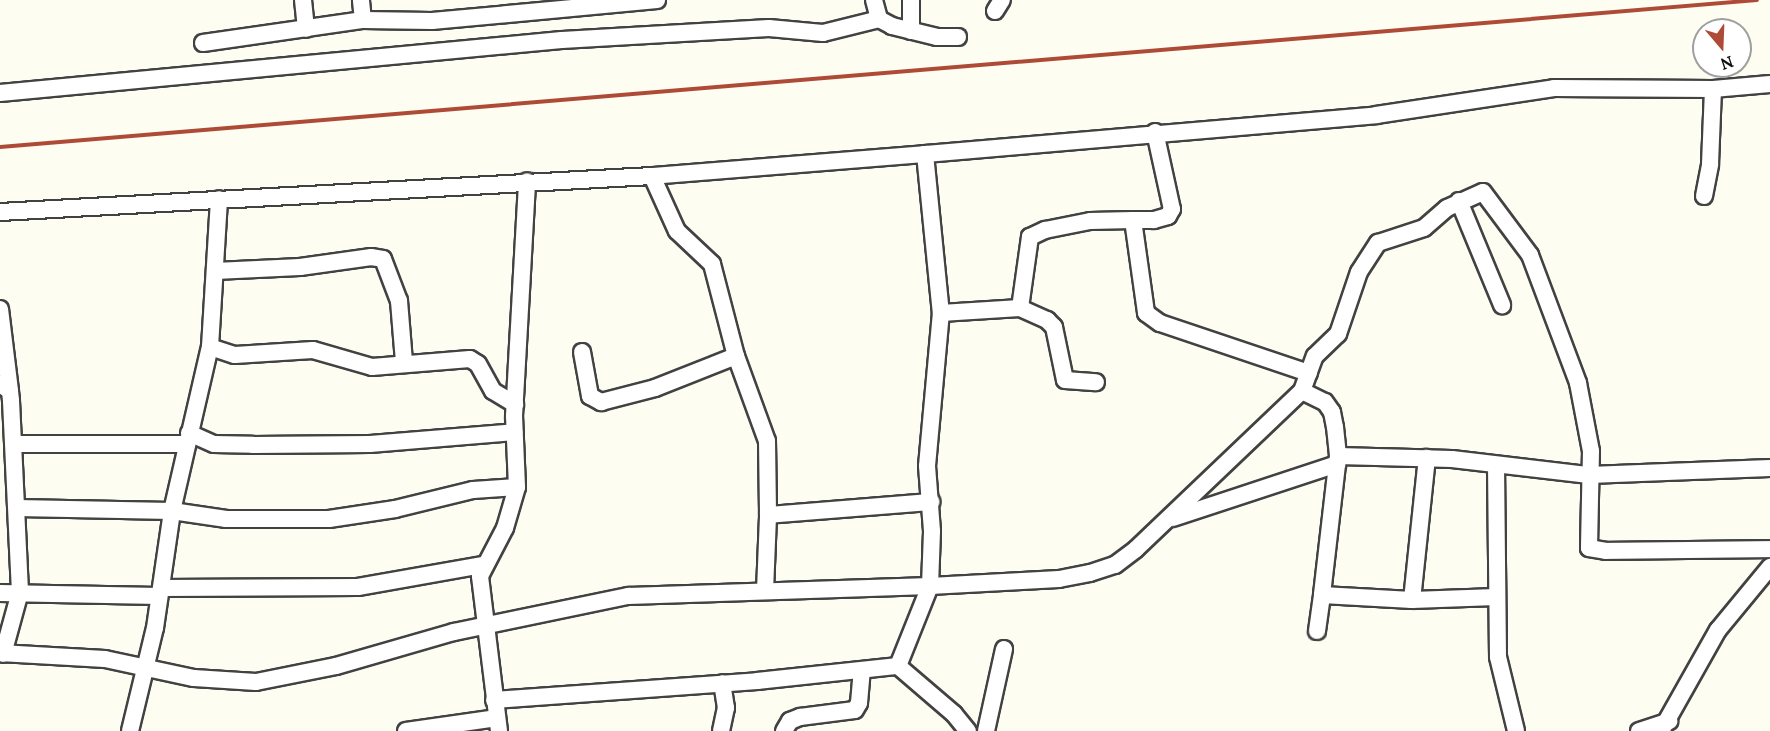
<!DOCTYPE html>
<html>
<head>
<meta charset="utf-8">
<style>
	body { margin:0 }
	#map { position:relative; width:1770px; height:731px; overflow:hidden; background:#fdfdf2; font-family:Lora,serif }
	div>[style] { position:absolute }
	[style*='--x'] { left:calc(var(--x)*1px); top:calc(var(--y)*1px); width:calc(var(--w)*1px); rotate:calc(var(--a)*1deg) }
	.roads { filter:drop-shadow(2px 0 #424242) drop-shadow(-2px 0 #424242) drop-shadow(0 2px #424242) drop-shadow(0 -2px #424242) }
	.street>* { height:16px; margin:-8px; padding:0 8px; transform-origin:8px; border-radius:8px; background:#fff }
	.rail>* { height:4px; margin:-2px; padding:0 2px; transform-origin:2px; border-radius:2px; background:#ae4b37 }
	span { translate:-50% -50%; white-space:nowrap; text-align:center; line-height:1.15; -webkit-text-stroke:6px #fff; paint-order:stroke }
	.north { position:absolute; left:1692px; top:18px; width:60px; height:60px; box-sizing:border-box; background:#fff; border:2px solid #9f9f9f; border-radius:50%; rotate:161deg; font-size:16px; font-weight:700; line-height:24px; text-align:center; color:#0f0f0f }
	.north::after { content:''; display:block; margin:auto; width:21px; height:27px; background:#ae4b37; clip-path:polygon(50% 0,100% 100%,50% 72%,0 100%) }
</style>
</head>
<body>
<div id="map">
	<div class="roads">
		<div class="street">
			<i style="--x:303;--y:0;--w:29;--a:84"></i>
			<i style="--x:874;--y:0;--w:20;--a:75"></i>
			<i style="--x:879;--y:19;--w:15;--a:28"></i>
			<i style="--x:892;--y:26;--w:46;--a:13.7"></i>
			<i style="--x:937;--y:37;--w:21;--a:0"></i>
			<i style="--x:911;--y:0;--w:31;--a:90"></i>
			<i style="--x:995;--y:11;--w:13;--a:-58"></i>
			<i style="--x:363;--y:20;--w:69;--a:0.8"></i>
			<i style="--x:432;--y:21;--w:226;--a:-5.3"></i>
			<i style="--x:203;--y:43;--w:162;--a:-8.2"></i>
			<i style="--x:363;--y:20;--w:20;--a:-96"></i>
			<i style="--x:0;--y:93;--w:564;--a:-5.39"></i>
			<i style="--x:562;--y:40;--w:207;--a:-3.3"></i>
			<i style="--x:769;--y:28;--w:54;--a:5.3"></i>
			<i style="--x:823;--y:33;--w:58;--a:-14"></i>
			<i style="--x:1155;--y:132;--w:79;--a:77.6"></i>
			<i style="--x:1172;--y:209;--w:8;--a:120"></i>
			<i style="--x:1168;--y:216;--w:15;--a:164"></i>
			<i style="--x:1154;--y:220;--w:21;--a:180"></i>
			<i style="--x:1133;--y:220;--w:94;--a:82"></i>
			<i style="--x:1146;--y:313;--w:17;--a:36"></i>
			<i style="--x:1160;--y:323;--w:157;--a:18.6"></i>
			<i style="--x:925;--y:154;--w:160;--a:84.3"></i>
			<i style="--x:941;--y:313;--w:79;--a:-3.6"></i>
			<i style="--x:1020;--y:308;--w:72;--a:-82"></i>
			<i style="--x:1030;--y:237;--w:17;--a:-25"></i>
			<i style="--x:1045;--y:230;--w:46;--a:-11.3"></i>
			<i style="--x:1090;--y:221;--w:43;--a:-1.3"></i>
			<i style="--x:652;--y:176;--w:60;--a:65.6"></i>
			<i style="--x:677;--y:231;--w:48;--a:43.3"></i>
			<i style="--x:712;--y:264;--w:95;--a:75.4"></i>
			<i style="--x:736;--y:356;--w:90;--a:70"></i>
			<i style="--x:767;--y:441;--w:74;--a:89.2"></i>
			<i style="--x:1704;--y:196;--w:33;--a:-79"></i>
			<i style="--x:1710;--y:164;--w:75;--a:-87.7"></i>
			<i style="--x:1459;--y:201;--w:113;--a:67.5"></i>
			<i style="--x:0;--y:212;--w:653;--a:-3.16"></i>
			<i style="--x:652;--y:176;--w:274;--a:-4.6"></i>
			<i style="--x:925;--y:154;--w:453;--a:-4.9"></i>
			<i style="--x:1376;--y:115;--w:180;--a:-8.6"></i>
			<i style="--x:1554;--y:88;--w:159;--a:0.4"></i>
			<i style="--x:1713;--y:89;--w:57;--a:-5"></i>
			<i style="--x:215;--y:271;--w:85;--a:-2.7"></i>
			<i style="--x:300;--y:267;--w:72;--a:-8"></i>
			<i style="--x:371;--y:257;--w:12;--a:9"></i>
			<i style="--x:383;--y:259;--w:45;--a:69.1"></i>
			<i style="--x:399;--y:301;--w:61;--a:85.3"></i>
			<i style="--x:1020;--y:308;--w:30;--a:24"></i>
			<i style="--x:1047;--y:320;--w:10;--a:45"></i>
			<i style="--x:1054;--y:327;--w:54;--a:78.3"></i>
			<i style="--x:1065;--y:380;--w:31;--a:4"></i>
			<i style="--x:0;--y:309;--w:83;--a:83"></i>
			<i style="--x:210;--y:347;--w:26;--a:18"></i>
			<i style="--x:235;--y:355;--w:78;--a:-3.7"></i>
			<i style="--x:313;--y:350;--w:61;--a:16.1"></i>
			<i style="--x:372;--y:367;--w:98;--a:-4.7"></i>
			<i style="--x:470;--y:359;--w:9;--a:32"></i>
			<i style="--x:478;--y:364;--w:31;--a:61"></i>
			<i style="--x:493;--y:391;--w:26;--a:31"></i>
			<i style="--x:582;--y:352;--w:45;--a:79.7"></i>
			<i style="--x:590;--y:396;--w:13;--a:29"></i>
			<i style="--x:601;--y:402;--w:56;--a:-14.5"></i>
			<i style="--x:655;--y:388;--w:87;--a:-21.6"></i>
			<i style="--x:0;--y:384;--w:12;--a:35"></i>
			<i style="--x:10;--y:391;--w:10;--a:84"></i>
			<i style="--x:11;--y:401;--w:191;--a:87.3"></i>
			<i style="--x:20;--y:592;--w:64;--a:105.3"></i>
			<i style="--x:1302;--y:391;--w:37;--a:-70"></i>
			<i style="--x:1315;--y:356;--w:32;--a:-44"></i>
			<i style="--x:1338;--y:334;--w:65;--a:-71.3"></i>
			<i style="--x:1359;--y:272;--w:35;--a:-57"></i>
			<i style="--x:1378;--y:243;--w:48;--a:-18.1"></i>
			<i style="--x:1424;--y:228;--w:30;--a:-41"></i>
			<i style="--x:1447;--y:208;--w:39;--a:-24"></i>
			<i style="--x:1483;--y:192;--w:79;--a:53.3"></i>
			<i style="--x:1530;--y:255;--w:137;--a:69.4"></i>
			<i style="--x:1578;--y:383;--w:69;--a:79.2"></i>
			<i style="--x:1591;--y:451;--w:97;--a:91.2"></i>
			<i style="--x:1589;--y:548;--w:17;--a:10"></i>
			<i style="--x:1606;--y:551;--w:164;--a:-0.7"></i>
			<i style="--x:189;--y:433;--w:27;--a:24"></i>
			<i style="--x:214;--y:444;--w:39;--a:1"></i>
			<i style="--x:253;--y:445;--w:117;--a:-0.5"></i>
			<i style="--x:370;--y:444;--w:145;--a:-4.7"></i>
			<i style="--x:14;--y:444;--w:172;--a:0"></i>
			<i style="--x:1338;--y:456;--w:114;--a:1.5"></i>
			<i style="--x:1452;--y:459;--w:138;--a:6.7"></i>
			<i style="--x:1589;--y:475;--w:181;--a:-2.2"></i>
			<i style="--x:1496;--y:465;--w:192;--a:89.4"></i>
			<i style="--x:1498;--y:657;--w:76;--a:76.3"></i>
			<i style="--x:17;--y:508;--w:155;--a:1.1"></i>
			<i style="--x:172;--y:511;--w:55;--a:8.4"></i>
			<i style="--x:226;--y:519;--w:103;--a:0"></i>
			<i style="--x:329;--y:519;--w:67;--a:-8.6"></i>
			<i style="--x:395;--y:509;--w:80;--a:-13.7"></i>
			<i style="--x:473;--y:490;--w:44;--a:-3.9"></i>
			<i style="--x:1173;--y:518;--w:173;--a:-18.2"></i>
			<i style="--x:162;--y:588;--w:196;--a:-0.3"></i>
			<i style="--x:358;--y:587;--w:127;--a:-10"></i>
			<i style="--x:765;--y:591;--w:76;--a:-87.7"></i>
			<i style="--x:768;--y:515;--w:164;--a:-4.6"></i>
			<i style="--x:0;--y:593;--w:159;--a:1.1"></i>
			<i style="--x:1412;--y:600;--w:143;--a:-84"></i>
			<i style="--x:1317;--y:631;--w:36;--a:-82"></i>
			<i style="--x:0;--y:653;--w:105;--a:3.3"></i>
			<i style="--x:105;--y:659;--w:91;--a:12.1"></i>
			<i style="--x:194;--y:678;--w:62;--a:3.7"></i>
			<i style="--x:256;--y:682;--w:82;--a:-11.3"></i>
			<i style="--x:336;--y:666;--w:123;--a:-16.1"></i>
			<i style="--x:454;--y:632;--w:178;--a:-11.7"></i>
			<i style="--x:628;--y:596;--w:302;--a:-1.9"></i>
			<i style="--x:930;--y:586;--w:129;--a:-3.1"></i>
			<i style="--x:1059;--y:579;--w:32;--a:-11"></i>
			<i style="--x:1090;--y:573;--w:26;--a:-18"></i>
			<i style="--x:1115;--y:565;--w:26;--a:-37"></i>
			<i style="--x:1136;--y:549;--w:229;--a:-43.6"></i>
			<i style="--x:1302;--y:391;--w:25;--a:26"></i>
			<i style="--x:1325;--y:402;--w:12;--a:55"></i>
			<i style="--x:1332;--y:412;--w:15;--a:79"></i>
			<i style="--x:1335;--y:427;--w:29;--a:84"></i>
			<i style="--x:1338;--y:456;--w:140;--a:96.6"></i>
			<i style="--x:1322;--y:595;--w:90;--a:3.2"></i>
			<i style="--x:1412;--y:600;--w:84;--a:-2"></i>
			<i style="--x:898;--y:666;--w:74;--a:40.6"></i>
			<i style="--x:954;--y:714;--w:22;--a:51"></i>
			<i style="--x:494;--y:700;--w:264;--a:-4.1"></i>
			<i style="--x:757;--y:681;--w:142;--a:-6.1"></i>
			<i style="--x:898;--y:666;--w:86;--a:-68.2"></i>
			<i style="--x:930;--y:586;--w:55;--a:-87.9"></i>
			<i style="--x:932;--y:531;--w:65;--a:-94.4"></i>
			<i style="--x:927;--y:466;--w:154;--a:-84.8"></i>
			<i style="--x:130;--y:731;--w:106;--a:-76.4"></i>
			<i style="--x:155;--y:628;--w:118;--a:-81.7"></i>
			<i style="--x:172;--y:511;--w:168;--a:-77"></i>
			<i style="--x:210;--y:347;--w:148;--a:-86.5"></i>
			<i style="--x:406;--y:731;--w:92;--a:-8.1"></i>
			<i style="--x:499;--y:731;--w:156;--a:-97"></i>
			<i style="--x:480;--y:576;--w:54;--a:-62.5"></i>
			<i style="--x:505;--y:528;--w:43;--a:-73.7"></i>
			<i style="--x:517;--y:487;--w:71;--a:-92.4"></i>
			<i style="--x:514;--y:416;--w:235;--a:-86.8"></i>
			<i style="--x:721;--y:731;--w:24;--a:-78"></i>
			<i style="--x:726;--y:708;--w:25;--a:-99"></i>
			<i style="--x:784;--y:731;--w:12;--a:-59"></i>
			<i style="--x:790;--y:721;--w:11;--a:-22"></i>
			<i style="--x:800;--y:717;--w:55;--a:-7.3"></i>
			<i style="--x:855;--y:710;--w:8;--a:-60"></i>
			<i style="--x:859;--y:703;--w:32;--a:-85"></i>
			<i style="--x:986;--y:731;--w:84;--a:-77.6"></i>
			<i style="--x:1639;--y:731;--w:32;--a:-18"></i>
			<i style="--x:1661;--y:731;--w:116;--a:-60.6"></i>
			<i style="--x:1718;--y:630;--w:82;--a:-50.5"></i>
		</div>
	</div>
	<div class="rail">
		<i style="--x:0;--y:147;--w:1763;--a:-4.78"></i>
	</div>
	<div class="north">N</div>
</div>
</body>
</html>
